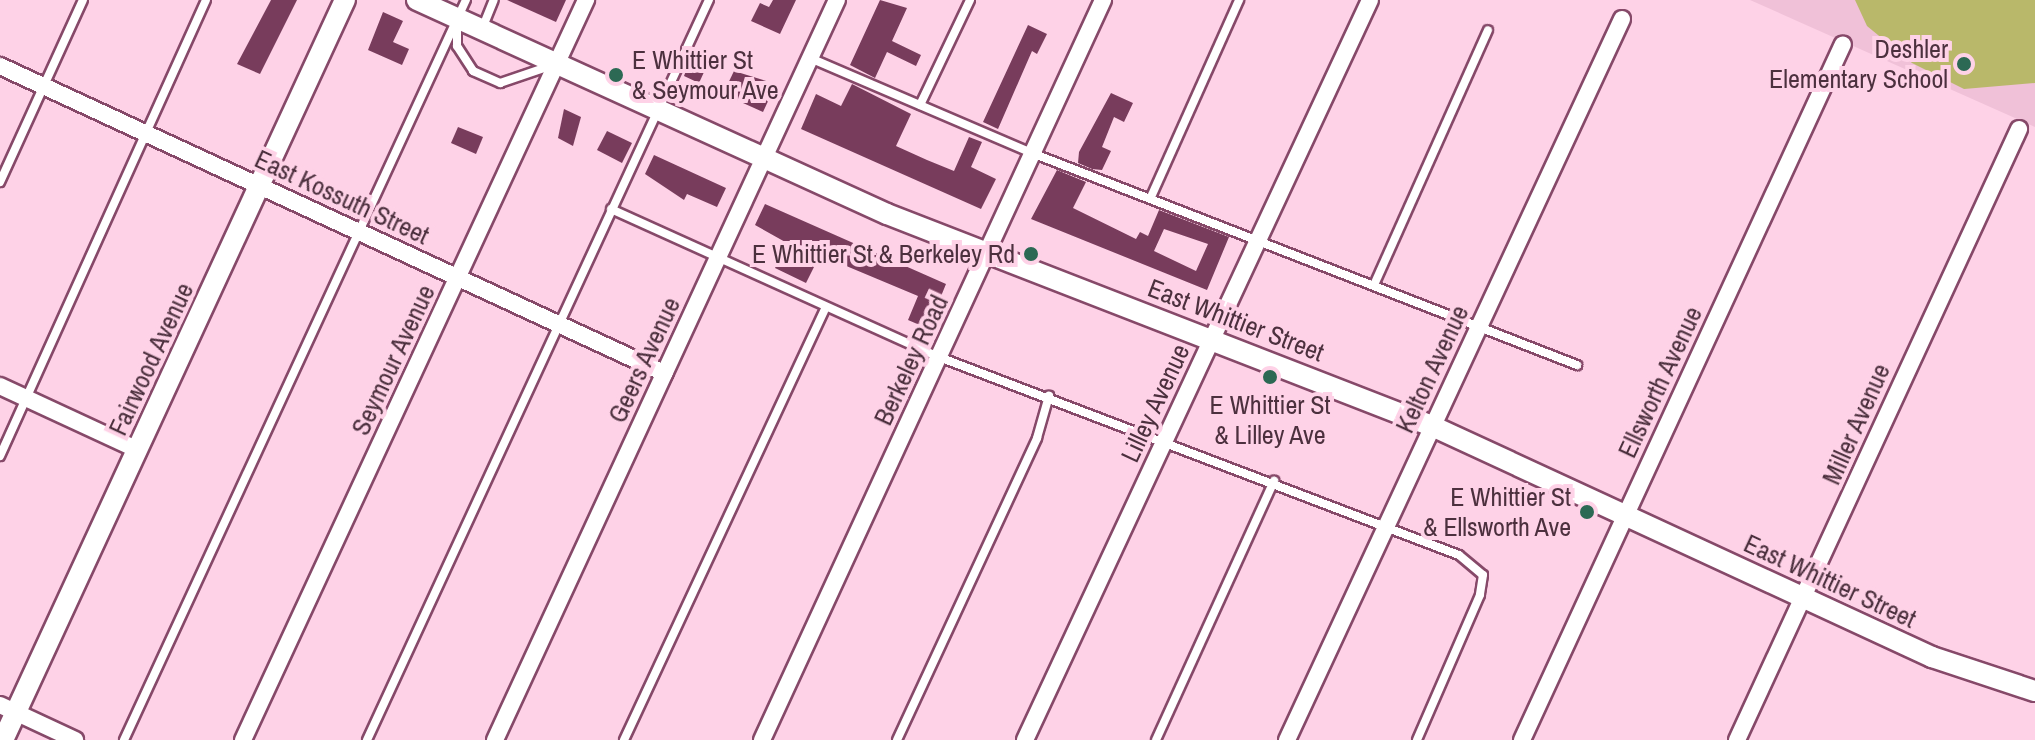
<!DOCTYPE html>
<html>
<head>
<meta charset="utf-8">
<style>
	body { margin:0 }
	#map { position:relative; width:2035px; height:740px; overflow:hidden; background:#fed2e7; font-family:"Archivo Narrow",sans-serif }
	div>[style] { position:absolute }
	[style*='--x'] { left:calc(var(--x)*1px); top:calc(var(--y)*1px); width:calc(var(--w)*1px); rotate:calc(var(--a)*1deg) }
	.built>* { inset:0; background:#f0c1d8 }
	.green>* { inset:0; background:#b9b86a }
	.building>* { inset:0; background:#783c5c }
	.roads { filter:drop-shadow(2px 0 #864969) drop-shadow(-2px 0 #864969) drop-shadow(0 2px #864969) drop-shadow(0 -2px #864969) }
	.service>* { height:8px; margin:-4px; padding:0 4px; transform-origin:4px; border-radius:4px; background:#fff }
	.minor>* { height:16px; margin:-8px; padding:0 8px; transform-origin:8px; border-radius:8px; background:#fff }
	.tertiary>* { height:20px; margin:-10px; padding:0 10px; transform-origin:10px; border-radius:10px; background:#fff }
	.dots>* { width:22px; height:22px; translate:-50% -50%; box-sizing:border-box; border:4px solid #fed2e7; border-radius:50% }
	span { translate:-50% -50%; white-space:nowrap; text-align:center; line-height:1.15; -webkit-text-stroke:8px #fed2e7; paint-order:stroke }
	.poi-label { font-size:26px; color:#4c303e }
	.right { translate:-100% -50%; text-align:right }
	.left { translate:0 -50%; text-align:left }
	.street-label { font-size:26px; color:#4c303e }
</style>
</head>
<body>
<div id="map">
	<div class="built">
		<i style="clip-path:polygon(1750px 0,2035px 0,2035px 127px)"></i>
	</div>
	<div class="green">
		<i style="clip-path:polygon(1855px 0,2035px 0,2035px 83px,1964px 89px,1912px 63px,1867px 26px)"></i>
	</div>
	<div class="building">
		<i style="clip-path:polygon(271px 0,297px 0,260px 74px,237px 64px)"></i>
		<i style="clip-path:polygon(507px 0,566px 0,556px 22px)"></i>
		<i style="clip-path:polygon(773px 0,796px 0,780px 34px,751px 21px,760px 3px,769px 7px)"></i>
		<i style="clip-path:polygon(880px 0,907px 8px,892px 41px,921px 55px,916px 66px,887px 52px,875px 78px,850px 65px)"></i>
		<i style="clip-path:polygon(383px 12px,403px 21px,393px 42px,409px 49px,402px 65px,368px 50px)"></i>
		<i style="clip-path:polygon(1028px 25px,1047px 34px,1037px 54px,1032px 51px,998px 129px,983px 122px)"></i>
		<i style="clip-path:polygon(693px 52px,710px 59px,699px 83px,684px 76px)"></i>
		<i style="clip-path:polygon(734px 71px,776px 84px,763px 112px,723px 94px)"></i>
		<i style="clip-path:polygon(852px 84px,911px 114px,896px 146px,927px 160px,954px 171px,969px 137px,982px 142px,971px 167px,996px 179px,981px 209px,801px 129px,816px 94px,841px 106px)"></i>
		<i style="clip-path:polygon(1111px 93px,1133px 103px,1124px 122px,1114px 117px,1102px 147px,1111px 151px,1102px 170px,1092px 169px,1078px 163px,1079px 152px)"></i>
		<i style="clip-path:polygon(564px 109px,581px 117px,573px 146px,558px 138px)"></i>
		<i style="clip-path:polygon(458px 127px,483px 137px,476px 154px,451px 143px)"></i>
		<i style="clip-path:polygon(607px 131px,632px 143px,622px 163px,597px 150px)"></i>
		<i style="clip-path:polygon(654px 155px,726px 188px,717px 207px,687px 194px,684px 200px,645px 174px)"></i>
		<i style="clip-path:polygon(evenodd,1057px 170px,1086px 182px,1073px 208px,1136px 239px,1140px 232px,1148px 236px,1159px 210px,1229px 237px,1207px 290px,1031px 219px,1057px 170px,1164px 229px,1208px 244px,1196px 271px,1154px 251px,1164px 229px)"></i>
		<i style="clip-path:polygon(765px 204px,946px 284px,937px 306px,922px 326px,908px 320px,918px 296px,820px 255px,806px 283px,775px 268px,787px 243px,755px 225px)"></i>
	</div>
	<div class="roads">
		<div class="service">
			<i style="--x:457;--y:23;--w:23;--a:90"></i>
			<i style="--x:457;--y:46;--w:30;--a:57"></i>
			<i style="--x:473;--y:71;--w:30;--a:24"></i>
			<i style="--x:500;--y:83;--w:56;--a:-18.8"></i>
			<i style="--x:482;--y:29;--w:31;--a:-68"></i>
			<i style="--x:810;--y:58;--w:241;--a:23.2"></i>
			<i style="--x:1032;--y:153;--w:585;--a:21.26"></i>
			<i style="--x:920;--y:105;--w:116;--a:-64.5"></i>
			<i style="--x:0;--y:182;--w:200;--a:-65.5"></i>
			<i style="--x:1151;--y:197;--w:216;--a:-65.9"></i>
			<i style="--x:611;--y:209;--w:360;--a:24.3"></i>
			<i style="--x:939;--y:357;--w:556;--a:20.85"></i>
			<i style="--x:1459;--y:555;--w:31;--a:40"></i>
			<i style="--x:1483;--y:575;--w:20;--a:99"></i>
			<i style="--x:1480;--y:595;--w:158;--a:113.5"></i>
			<i style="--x:1374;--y:285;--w:279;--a:-65.9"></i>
			<i style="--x:0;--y:456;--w:500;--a:-65.69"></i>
			<i style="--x:124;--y:740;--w:815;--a:-65.2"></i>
			<i style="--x:367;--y:740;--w:815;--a:-65.2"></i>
			<i style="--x:624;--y:740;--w:476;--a:-65"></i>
			<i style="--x:897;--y:740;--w:333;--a:-65.1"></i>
			<i style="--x:1037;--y:438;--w:44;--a:-74.1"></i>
			<i style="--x:1156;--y:740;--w:285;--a:-65.5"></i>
		</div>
		<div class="minor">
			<i style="--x:0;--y:66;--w:732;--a:24.81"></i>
			<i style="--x:0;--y:386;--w:152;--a:24.9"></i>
			<i style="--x:0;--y:705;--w:83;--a:25"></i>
			<i style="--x:243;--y:740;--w:816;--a:-65.13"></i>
			<i style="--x:495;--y:740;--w:815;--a:-65.2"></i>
			<i style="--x:762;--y:740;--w:815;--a:-65.26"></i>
			<i style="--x:1025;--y:740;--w:816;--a:-65"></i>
			<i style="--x:1287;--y:740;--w:795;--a:-65.08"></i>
			<i style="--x:1522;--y:740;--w:766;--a:-65.24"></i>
			<i style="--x:1737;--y:740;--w:673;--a:-65.22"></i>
		</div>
		<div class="tertiary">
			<i style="--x:417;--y:0;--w:516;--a:24.48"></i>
			<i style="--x:887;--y:214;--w:585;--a:21.26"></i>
			<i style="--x:1432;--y:426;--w:551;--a:24.8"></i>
			<i style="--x:1932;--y:657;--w:108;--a:18.3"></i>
			<i style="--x:3;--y:740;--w:815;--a:-65.2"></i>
		</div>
	</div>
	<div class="dots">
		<i style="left:1964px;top:64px;background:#2c6954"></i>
		<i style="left:616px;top:75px;background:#2c6954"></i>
		<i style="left:1031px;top:254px;background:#2c6954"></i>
		<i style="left:1270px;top:377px;background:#2c6954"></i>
		<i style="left:1587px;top:512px;background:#2c6954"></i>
	</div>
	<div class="poi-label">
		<span class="right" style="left:1948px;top:64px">Deshler<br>Elementary School</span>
		<span class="left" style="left:632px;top:75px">E Whittier St<br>&amp; Seymour Ave</span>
		<span class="right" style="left:1015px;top:254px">E Whittier St &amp; Berkeley Rd</span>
		<span style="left:1270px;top:420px">E Whittier St<br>&amp; Lilley Ave</span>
		<span class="right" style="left:1571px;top:512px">E Whittier St<br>&amp; Ellsworth Ave</span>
	</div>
	<div class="street-label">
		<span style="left:342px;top:197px;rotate:25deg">East Kossuth Street</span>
		<span style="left:1236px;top:320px;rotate:21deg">East Whittier Street</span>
		<span style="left:151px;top:359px;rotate:-65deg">Fairwood Avenue</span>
		<span style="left:393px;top:360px;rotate:-65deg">Seymour Avenue</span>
		<span style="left:644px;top:360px;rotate:-65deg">Geers Avenue</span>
		<span style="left:911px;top:360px;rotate:-65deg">Berkeley Road</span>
		<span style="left:1432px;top:369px;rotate:-65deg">Kelton Avenue</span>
		<span style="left:1660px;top:382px;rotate:-65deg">Ellsworth Avenue</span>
		<span style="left:1155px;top:403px;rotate:-65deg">Lilley Avenue</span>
		<span style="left:1856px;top:424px;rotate:-66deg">Miller Avenue</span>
		<span style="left:1830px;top:581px;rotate:25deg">East Whittier Street</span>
	</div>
</div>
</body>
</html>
